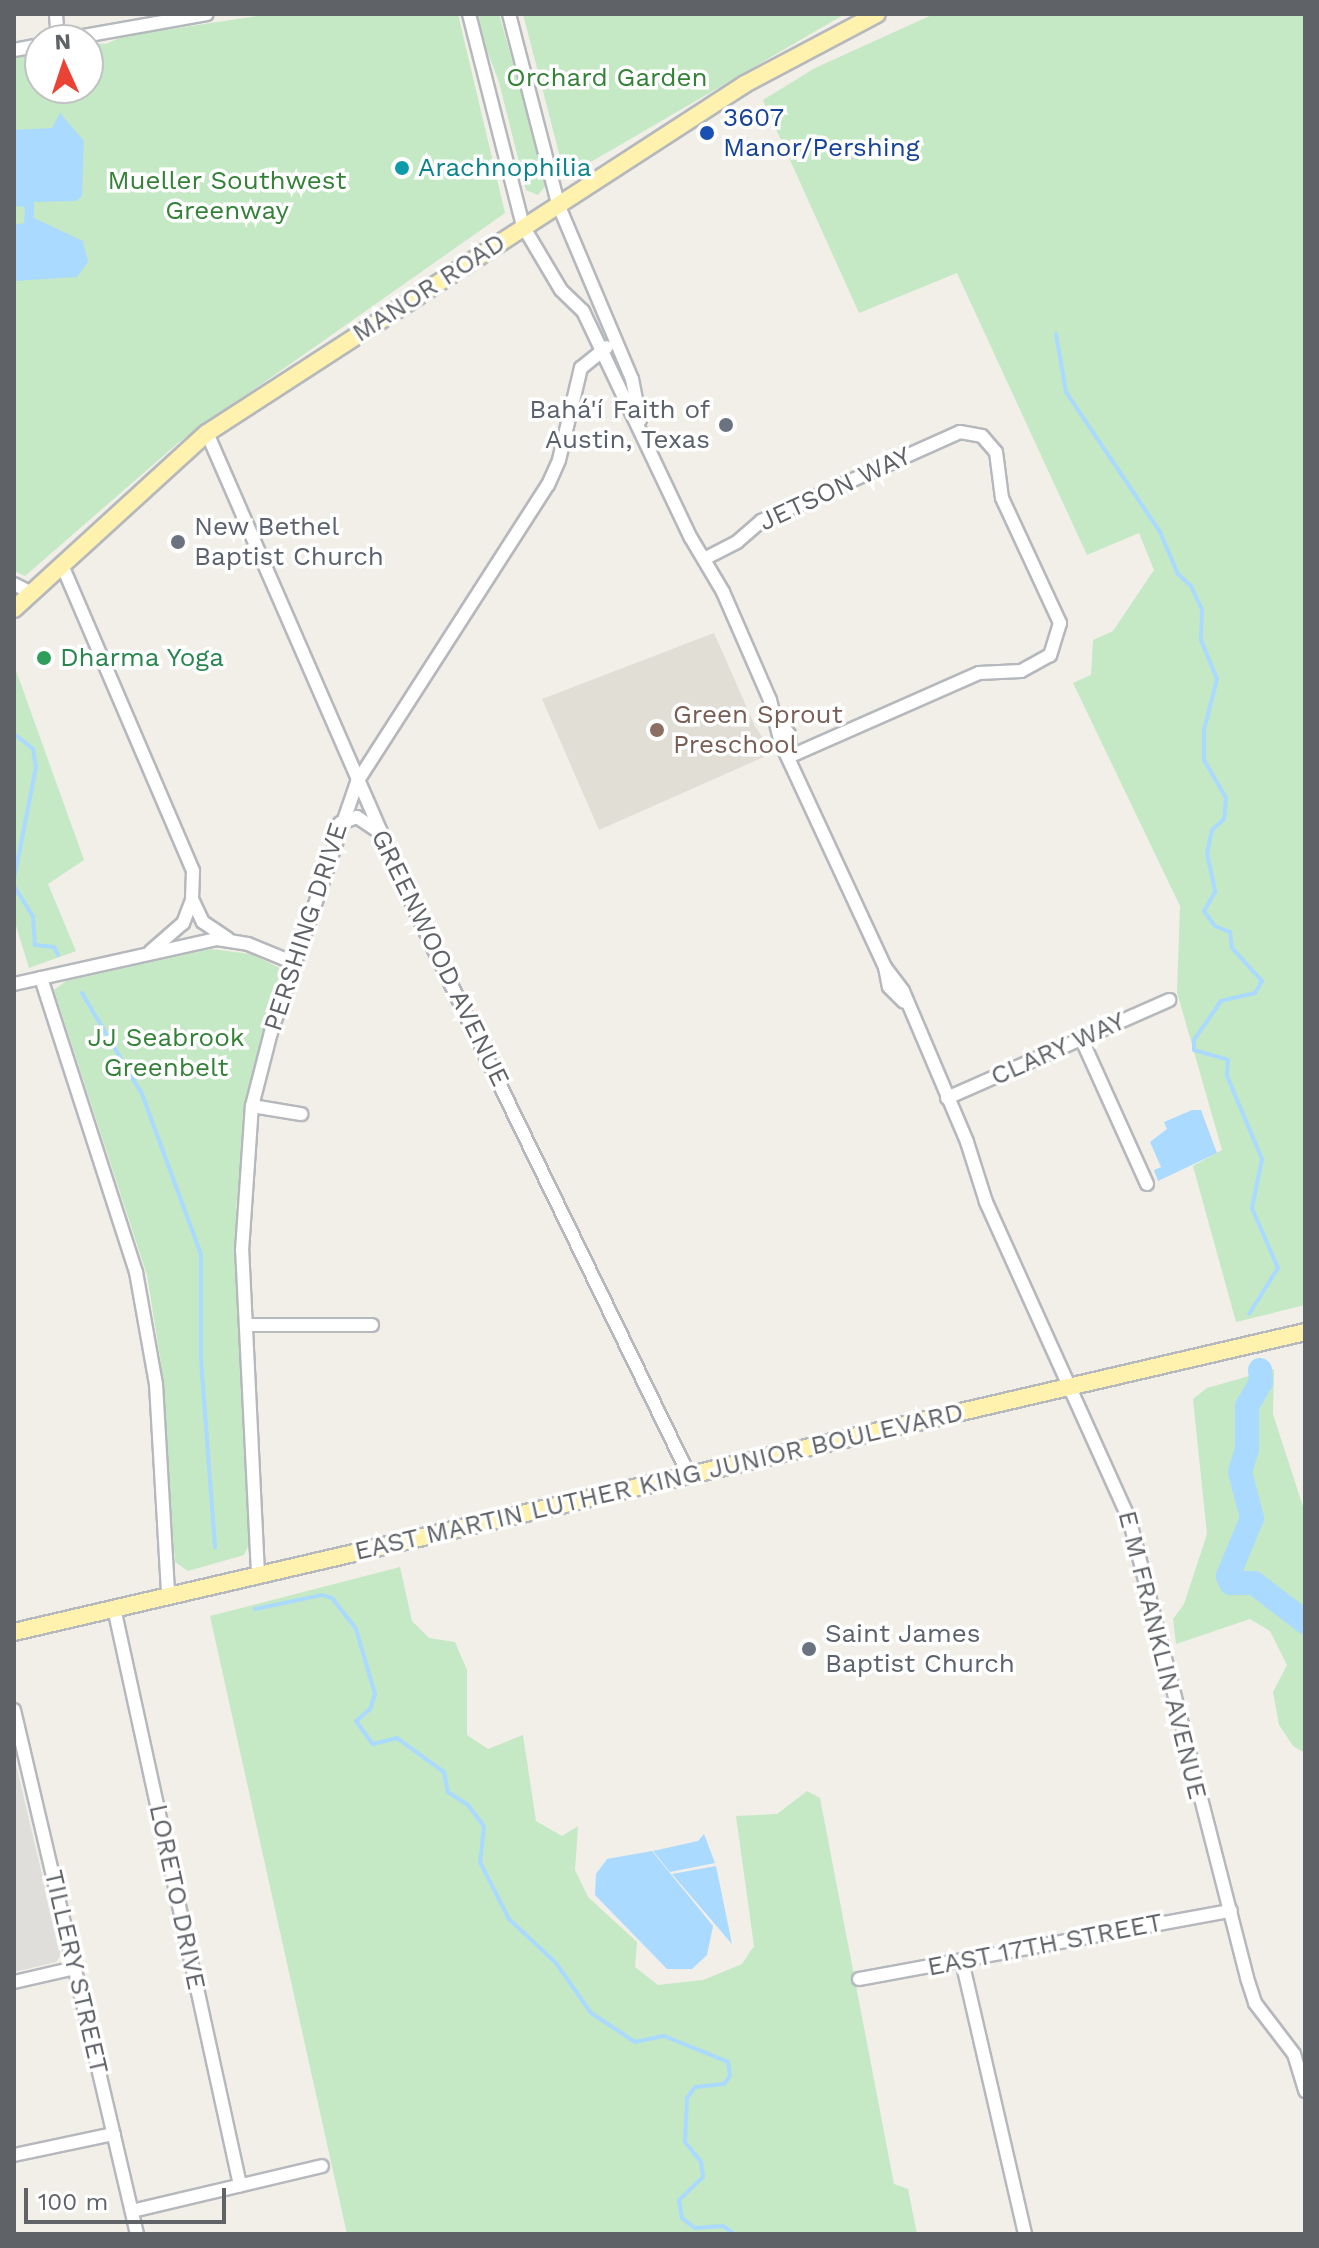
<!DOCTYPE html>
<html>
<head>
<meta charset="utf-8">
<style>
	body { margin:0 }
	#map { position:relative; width:1319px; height:2248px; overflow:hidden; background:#f1efe8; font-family:"Work Sans",sans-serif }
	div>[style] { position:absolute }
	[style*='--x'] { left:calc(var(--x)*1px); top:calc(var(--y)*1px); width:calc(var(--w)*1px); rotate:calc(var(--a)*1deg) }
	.industrial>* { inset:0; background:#e0deda }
	.education>* { inset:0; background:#e1ded6 }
	.green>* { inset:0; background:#c5e8c5 }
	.water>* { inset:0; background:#aadaff }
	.stream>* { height:4px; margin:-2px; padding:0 2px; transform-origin:2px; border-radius:2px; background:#aadaff }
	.river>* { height:24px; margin:-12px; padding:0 12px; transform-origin:12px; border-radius:12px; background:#aadaff }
	.roads { filter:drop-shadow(2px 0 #b5b8bc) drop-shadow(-2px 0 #b5b8bc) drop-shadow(0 2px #b5b8bc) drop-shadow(0 -2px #b5b8bc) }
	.minor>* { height:12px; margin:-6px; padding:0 6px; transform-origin:6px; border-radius:6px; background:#fff }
	.major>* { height:16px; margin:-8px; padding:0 8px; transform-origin:8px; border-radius:8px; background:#fff2af }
	.dots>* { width:22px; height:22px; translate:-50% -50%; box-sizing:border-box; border:4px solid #fff; border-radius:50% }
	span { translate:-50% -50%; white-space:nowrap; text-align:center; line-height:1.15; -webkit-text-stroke:7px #fff; paint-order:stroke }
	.park-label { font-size:26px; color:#348238 }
	.transit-label { font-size:26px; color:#164399 }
	.left { translate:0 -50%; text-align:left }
	.culture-label { font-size:26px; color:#0d838f }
	.street-label { font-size:26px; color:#5f6368 }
	.worship-label { font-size:26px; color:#5b616d }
	.right { translate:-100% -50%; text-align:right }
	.leisure-label { font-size:26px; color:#27864d }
	.education-label { font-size:26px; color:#785e54 }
	.frame { position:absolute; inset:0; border:16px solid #5f6368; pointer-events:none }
	.north { position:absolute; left:24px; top:24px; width:80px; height:80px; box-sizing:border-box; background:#fff; border:2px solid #bfc1c3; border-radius:50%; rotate:357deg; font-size:22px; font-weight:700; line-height:32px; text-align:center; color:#5f6368 }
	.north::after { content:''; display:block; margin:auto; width:28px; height:36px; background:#ea4335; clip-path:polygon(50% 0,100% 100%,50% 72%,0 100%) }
	.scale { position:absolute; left:24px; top:2188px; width:202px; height:36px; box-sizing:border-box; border:4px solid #5f6368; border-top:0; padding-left:10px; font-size:24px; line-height:28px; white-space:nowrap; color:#5f6368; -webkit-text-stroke:6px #fff; paint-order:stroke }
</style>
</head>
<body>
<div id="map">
	<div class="industrial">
		<i style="clip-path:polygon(14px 1756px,61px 1955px,56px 1962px,14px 1972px)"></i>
	</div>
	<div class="education">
		<i style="clip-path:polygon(714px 633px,755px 726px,773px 753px,599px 830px,542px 699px)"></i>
	</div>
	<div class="green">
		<i style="clip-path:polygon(271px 14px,458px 14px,505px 213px,178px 443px,25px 576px,14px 571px,14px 58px,40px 53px,40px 88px,88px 88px,88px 43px,106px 44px,124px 36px)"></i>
		<i style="clip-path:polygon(473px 14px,499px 14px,547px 184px,538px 195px,526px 190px,499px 82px)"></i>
		<i style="clip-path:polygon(523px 14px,845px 14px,577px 170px,560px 157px)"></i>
		<i style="clip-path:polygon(934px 14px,1305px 14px,1305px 1305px,1236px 1322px,1193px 1166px,1222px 1150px,1177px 992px,1180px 906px,1073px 683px,1091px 675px,1093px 640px,1113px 631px,1154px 570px,1139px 533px,1087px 555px,957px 273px,859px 313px,763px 100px,815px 68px)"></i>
		<i style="clip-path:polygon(14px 665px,84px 860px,48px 884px,76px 951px,29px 968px,14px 919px)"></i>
		<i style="clip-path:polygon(211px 949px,251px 954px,282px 969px,247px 1096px,236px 1208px,249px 1544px,244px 1555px,188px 1571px,175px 1562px,161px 1363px,147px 1275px,54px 990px,66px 981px)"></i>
		<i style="clip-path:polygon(1274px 1369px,1273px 1414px,1305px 1513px,1305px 1753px,1293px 1746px,1279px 1725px,1273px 1692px,1287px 1665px,1270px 1631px,1250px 1619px,1176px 1644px,1173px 1619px,1184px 1604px,1207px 1534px,1193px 1399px,1207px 1388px)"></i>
		<i style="clip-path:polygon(400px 1567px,412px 1621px,429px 1638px,455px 1642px,467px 1670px,467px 1735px,488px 1749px,523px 1735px,536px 1821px,562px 1836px,578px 1826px,575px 1870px,588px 1897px,637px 1942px,635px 1967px,658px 1985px,703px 1980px,742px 1964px,754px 1946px,736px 1816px,777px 1814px,807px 1791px,820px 1798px,894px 2184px,908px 2189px,917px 2234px,347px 2234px,210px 1616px)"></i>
	</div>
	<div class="water">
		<i style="clip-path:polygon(60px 113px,84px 141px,82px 196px,76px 201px,34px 202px,34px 218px,83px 241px,88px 262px,77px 277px,14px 281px,14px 225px,24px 223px,25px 207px,14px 206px,14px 130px,52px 128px)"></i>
		<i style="clip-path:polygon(1192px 1110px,1201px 1110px,1217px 1153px,1158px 1181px,1154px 1170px,1161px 1167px,1150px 1142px,1167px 1129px,1164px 1122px)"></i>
		<i style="clip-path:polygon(704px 1834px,715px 1863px,670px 1872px,653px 1851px,698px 1841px)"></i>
		<i style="clip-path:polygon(652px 1851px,713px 1926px,707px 1955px,692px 1969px,667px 1969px,595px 1895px,596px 1874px,607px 1859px)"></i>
		<i style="clip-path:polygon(716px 1866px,732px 1944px,672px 1874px)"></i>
	</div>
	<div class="stream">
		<i style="--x:1056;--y:334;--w:59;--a:80.2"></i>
		<i style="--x:1066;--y:392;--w:169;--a:56.1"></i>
		<i style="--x:1160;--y:532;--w:46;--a:66.8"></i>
		<i style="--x:1178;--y:574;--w:18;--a:43"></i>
		<i style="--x:1191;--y:586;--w:26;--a:65"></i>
		<i style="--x:1202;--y:610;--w:30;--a:92"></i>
		<i style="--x:1201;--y:640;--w:42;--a:67.7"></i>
		<i style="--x:1217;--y:679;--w:53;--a:104.3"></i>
		<i style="--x:1204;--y:730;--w:30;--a:90"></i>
		<i style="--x:1204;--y:760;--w:44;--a:59.9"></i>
		<i style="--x:1226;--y:798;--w:21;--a:95"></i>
		<i style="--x:1224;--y:819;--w:16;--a:137"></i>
		<i style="--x:1212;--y:830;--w:24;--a:102"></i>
		<i style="--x:1207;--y:853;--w:40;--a:78"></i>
		<i style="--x:1215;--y:892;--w:22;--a:120"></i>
		<i style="--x:1204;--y:911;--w:19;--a:54"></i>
		<i style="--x:1215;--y:926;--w:16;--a:22"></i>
		<i style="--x:1230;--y:932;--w:16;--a:83"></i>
		<i style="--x:1232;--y:948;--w:45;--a:47.7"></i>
		<i style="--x:1262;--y:981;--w:14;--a:120"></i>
		<i style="--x:1255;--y:993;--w:35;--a:167"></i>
		<i style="--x:1221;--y:1001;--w:47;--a:124.7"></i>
		<i style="--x:1194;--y:1040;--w:10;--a:90"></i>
		<i style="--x:1194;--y:1050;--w:35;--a:16"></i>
		<i style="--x:1228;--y:1060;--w:16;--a:94"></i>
		<i style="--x:1227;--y:1076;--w:90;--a:67.1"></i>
		<i style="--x:1262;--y:1159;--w:50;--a:101.5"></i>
		<i style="--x:1252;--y:1208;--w:65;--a:66.6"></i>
		<i style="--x:1278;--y:1268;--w:54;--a:122.2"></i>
		<i style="--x:14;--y:734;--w:24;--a:38"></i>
		<i style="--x:33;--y:749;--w:18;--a:81"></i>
		<i style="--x:36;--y:767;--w:114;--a:101.1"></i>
		<i style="--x:14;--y:886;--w:36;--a:58"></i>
		<i style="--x:33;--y:917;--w:28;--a:86"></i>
		<i style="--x:35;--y:945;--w:19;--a:6"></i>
		<i style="--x:54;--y:947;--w:9;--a:63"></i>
		<i style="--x:82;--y:993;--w:117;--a:59.3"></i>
		<i style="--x:142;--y:1094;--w:171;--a:69.8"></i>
		<i style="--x:201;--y:1254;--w:106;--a:90"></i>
		<i style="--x:201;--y:1360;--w:188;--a:85.7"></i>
		<i style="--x:255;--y:1609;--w:68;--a:-11.8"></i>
		<i style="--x:322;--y:1595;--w:10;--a:17"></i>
		<i style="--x:332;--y:1598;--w:39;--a:52"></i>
		<i style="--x:356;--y:1629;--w:68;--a:73.7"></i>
		<i style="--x:375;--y:1694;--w:16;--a:108"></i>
		<i style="--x:370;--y:1709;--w:18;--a:139"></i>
		<i style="--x:356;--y:1721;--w:29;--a:54"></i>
		<i style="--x:373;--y:1744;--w:25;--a:-14"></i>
		<i style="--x:397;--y:1738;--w:58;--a:35.9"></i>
		<i style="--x:444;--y:1772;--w:20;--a:79"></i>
		<i style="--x:448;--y:1792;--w:24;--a:33"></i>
		<i style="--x:468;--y:1805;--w:26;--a:53"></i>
		<i style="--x:484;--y:1826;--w:36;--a:96"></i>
		<i style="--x:480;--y:1862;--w:64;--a:63"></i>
		<i style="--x:509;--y:1919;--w:64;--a:43.1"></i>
		<i style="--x:556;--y:1963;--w:61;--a:55"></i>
		<i style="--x:591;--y:2013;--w:53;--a:33.4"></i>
		<i style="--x:635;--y:2042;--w:30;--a:-12"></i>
		<i style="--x:664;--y:2036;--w:69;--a:22.1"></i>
		<i style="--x:728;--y:2062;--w:14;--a:82"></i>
		<i style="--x:730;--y:2076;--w:10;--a:127"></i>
		<i style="--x:724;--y:2084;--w:29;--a:174"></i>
		<i style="--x:695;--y:2087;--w:14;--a:126"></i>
		<i style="--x:687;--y:2098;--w:44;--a:92.6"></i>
		<i style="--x:685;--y:2142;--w:26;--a:51"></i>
		<i style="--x:701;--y:2162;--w:15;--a:82"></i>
		<i style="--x:703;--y:2177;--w:33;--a:136"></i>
		<i style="--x:679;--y:2200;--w:18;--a:81"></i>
		<i style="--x:682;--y:2218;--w:16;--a:38"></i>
		<i style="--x:695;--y:2228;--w:28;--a:-4"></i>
		<i style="--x:723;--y:2226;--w:14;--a:36"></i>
	</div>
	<div class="river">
		<i style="--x:1260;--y:1370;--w:12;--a:85"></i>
		<i style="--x:1261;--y:1382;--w:28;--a:120"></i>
		<i style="--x:1247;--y:1406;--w:43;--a:90"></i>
		<i style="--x:1247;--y:1449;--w:24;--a:107"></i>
		<i style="--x:1240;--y:1472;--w:48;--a:75.4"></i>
		<i style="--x:1252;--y:1518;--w:63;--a:112.5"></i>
		<i style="--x:1228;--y:1576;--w:8;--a:67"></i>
		<i style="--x:1231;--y:1583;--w:23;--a:0"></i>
		<i style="--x:1254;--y:1583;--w:64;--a:37.4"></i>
	</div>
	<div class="roads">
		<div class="minor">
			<i style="--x:56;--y:14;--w:26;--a:86"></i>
			<i style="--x:469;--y:14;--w:219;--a:75.7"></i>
			<i style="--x:523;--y:226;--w:74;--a:59.3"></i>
			<i style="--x:561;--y:290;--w:30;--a:44"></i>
			<i style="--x:583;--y:311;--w:251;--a:64.6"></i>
			<i style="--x:691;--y:538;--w:63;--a:59.3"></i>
			<i style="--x:723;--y:592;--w:118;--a:66.5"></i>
			<i style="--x:770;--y:700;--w:44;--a:75.7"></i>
			<i style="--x:781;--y:743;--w:247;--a:65.1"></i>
			<i style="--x:885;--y:967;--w:20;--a:79"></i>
			<i style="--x:889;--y:987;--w:21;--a:45"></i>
			<i style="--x:509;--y:14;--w:196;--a:75.5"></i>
			<i style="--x:558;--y:204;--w:190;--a:67.1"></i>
			<i style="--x:632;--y:379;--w:42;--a:79"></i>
			<i style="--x:61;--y:40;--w:148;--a:-10.1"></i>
			<i style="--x:14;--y:50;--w:26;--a:-11"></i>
			<i style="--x:207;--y:433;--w:520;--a:66.44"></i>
			<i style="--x:415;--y:910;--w:628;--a:64.13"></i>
			<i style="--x:704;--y:559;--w:37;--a:-27"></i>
			<i style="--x:737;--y:542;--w:32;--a:-41"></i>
			<i style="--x:761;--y:521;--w:218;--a:-24.1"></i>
			<i style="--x:960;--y:432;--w:22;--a:10"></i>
			<i style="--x:982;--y:436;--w:21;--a:49"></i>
			<i style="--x:996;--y:452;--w:46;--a:82.6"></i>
			<i style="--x:1002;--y:498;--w:138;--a:65.1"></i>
			<i style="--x:1060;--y:623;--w:34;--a:107"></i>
			<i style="--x:1050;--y:655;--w:33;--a:151"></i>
			<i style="--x:1021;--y:671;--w:42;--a:177.3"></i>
			<i style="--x:979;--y:673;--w:206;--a:156.2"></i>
			<i style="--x:62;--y:565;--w:333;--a:66.8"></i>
			<i style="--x:193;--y:871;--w:29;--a:92"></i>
			<i style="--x:192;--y:900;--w:25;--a:111"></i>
			<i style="--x:183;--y:923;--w:43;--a:138.8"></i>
			<i style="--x:14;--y:584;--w:20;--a:27"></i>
			<i style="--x:776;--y:717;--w:21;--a:53"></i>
			<i style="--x:789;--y:734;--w:22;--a:85"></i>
			<i style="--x:340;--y:823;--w:18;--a:-19"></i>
			<i style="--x:357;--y:817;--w:22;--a:34"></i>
			<i style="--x:193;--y:901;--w:23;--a:65"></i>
			<i style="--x:203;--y:922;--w:30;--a:34"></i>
			<i style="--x:885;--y:967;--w:30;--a:53"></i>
			<i style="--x:903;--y:991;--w:164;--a:67"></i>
			<i style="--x:967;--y:1142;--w:63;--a:72.4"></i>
			<i style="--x:986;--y:1202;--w:347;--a:65.7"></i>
			<i style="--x:1129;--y:1518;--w:475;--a:75.6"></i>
			<i style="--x:1247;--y:1978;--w:26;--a:72"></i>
			<i style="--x:1255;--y:2003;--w:64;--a:52.6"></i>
			<i style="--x:1294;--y:2054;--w:39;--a:73"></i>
			<i style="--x:41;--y:978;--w:309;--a:72.1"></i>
			<i style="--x:136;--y:1272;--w:114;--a:79.9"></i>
			<i style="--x:156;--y:1384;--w:211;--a:86.7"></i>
			<i style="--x:14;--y:984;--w:208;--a:-12.5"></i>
			<i style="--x:217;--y:939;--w:31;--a:9"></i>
			<i style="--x:248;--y:944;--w:50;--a:22.4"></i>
			<i style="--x:1082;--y:1040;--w:158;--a:65.7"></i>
			<i style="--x:947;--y:1098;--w:243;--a:-23.8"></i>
			<i style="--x:252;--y:1106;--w:50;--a:9.3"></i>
			<i style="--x:246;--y:1325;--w:126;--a:0"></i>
			<i style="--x:258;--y:1574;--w:323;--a:-92.8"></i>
			<i style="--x:242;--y:1251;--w:145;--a:-86.1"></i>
			<i style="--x:252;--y:1106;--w:76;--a:-75.6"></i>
			<i style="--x:271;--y:1032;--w:264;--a:-71"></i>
			<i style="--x:357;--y:782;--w:353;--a:-57.3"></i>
			<i style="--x:548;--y:485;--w:27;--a:-66"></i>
			<i style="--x:559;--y:460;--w:95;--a:-76.6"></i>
			<i style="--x:581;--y:368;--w:33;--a:-39"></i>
			<i style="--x:114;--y:1608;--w:591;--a:77.68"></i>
			<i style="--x:14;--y:1710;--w:538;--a:76.79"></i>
			<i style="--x:962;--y:1961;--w:280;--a:77"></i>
			<i style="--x:859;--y:1979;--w:378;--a:-10.4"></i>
			<i style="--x:14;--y:1982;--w:63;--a:-12.9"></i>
			<i style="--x:14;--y:2155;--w:102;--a:-11.9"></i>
			<i style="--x:132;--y:2211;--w:195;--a:-13.3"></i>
		</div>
		<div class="major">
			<i style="--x:14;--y:609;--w:261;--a:-42.4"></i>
			<i style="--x:207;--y:433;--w:641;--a:-32.97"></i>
			<i style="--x:745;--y:84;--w:149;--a:-27.9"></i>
			<i style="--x:14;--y:1632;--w:1325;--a:-13.08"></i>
		</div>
	</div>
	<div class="dots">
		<i style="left:707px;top:133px;background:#1a4fb4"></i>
		<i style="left:402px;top:168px;background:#0f9aa8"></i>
		<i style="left:726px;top:425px;background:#6b7280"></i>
		<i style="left:178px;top:542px;background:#6b7280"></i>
		<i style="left:44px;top:658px;background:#2e9e5b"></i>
		<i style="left:657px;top:730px;background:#8d6e63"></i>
		<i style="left:809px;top:1649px;background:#6b7280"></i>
	</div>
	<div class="park-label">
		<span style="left:607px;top:78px">Orchard Garden</span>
		<span style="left:227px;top:196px">Mueller Southwest<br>Greenway</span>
		<span style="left:166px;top:1053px">JJ Seabrook<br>Greenbelt</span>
	</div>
	<div class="transit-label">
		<span class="left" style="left:723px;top:133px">3607<br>Manor/Pershing</span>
	</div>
	<div class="culture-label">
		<span class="left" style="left:418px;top:168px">Arachnophilia</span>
	</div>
	<div class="street-label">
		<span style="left:429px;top:288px;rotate:-33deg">MANOR ROAD</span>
		<span style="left:835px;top:489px;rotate:-25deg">JETSON WAY</span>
		<span style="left:306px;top:927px;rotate:-72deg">PERSHING DRIVE</span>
		<span style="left:440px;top:958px;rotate:64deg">GREENWOOD AVENUE</span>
		<span style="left:1058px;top:1049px;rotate:-24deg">CLARY WAY</span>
		<span style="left:659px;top:1482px;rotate:-13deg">EAST MARTIN LUTHER KING JUNIOR BOULEVARD</span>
		<span style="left:1162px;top:1655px;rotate:76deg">E M FRANKLIN AVENUE</span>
		<span style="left:177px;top:1897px;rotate:78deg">LORETO DRIVE</span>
		<span style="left:1045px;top:1945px;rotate:-11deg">EAST 17TH STREET</span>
		<span style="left:76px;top:1972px;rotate:77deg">TILLERY STREET</span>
	</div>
	<div class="worship-label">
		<span class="right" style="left:710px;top:425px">Bahá'í Faith of<br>Austin, Texas</span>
		<span class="left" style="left:194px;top:542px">New Bethel<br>Baptist Church</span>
		<span class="left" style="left:825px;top:1649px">Saint James<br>Baptist Church</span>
	</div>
	<div class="leisure-label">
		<span class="left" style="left:60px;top:658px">Dharma Yoga</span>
	</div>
	<div class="education-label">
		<span class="left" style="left:673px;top:730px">Green Sprout<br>Preschool</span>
	</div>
	<div class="frame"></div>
	<div class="north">N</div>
	<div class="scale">100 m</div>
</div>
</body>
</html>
